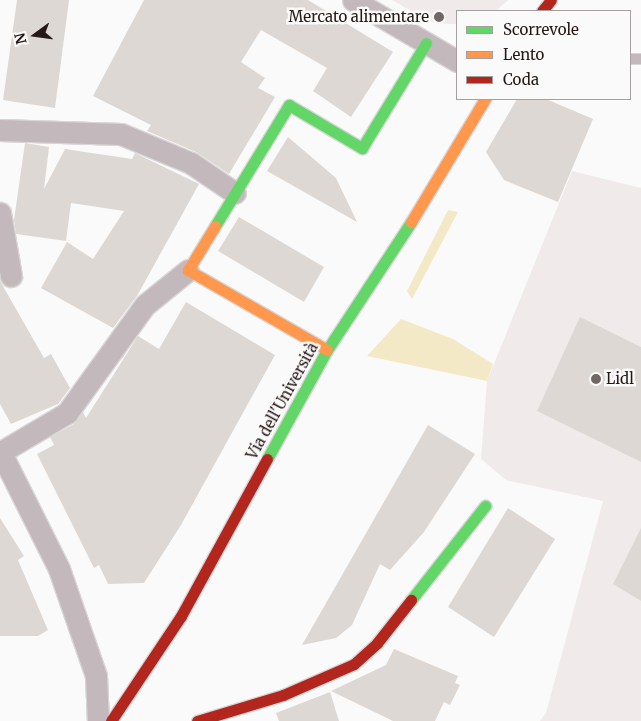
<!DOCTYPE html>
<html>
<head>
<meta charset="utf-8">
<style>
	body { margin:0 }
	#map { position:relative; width:641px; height:721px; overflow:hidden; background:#fafafa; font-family:Merriweather,serif }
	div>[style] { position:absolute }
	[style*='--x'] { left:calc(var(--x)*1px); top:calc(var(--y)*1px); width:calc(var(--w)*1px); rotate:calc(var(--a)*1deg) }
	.built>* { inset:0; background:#f1eaea }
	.green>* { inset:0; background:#f3e9c7 }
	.building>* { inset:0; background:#ded8d4 }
	.roads { filter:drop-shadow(1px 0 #d8d6d6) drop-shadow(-1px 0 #d8d6d6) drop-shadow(0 1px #d8d6d6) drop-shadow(0 -1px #d8d6d6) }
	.lane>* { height:10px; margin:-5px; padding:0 5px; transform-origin:5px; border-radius:5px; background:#c3b8bb }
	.street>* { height:21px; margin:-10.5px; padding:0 10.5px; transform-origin:10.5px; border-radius:10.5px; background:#c3b8bb }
	.fast>* { height:11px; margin:-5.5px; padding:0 5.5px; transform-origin:5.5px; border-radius:5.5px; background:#63d668 }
	.slow>* { height:11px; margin:-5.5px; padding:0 5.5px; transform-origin:5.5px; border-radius:5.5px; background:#ff974d }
	.jam>* { height:11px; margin:-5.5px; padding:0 5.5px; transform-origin:5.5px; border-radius:5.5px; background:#b3261e }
	.dots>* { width:14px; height:14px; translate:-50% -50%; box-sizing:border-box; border:2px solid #fafafa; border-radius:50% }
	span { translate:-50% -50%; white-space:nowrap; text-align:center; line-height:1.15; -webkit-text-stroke:5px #fafafa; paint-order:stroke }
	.poi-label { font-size:15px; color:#251816 }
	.right { translate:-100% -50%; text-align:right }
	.left { translate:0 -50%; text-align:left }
	.street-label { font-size:15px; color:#251816 }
	.legend { position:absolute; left:456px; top:10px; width:175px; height:90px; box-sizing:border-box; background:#fafafa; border:1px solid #a5a09f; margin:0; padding:6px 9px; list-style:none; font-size:15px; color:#251816 }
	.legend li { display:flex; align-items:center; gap:10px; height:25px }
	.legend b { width:25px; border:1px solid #a5a09f }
	.north { position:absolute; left:10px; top:10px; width:50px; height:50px; -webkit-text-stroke:4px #fafafa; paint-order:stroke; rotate:256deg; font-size:14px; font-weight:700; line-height:20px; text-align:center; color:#251816 }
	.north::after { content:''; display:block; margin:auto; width:18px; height:22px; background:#251816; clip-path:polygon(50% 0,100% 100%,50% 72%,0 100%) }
</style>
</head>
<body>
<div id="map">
	<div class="built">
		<i style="clip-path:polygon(392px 0,508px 0,496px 11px,457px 11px,457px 24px,449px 24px,430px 22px)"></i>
		<i style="clip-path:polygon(572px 171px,641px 188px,641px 721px,540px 721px,546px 713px,603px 501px,506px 480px,481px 459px,487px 381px)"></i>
	</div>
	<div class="green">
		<i style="clip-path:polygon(448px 210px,458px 212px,412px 299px,407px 291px)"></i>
		<i style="clip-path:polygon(401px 319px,453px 339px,493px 364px,487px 381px,367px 356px)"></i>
	</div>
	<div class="building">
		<i style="clip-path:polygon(17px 0,69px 0,55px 108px,3px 100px)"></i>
		<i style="clip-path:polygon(144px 0,308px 0,393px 52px,351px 117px,313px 91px,327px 68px,261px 30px,241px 62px,265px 78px,258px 88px,275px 97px,229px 174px,196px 152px,147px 131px,151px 125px,93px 96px)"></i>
		<i style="clip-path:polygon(517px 99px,546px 99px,593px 119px,558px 202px,504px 180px,486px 152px)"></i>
		<i style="clip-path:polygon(288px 137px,336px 178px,357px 222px,267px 171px)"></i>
		<i style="clip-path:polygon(25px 143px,49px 147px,44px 189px,65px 149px,132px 159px,135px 153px,199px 184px,137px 296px,113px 328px,41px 288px,67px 242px,93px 259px,124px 211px,71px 203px,66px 241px,16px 234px,14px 220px)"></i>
		<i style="clip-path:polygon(239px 217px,324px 267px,304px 302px,218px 251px)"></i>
		<i style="clip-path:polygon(0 281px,44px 358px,51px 354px,70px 388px,58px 404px,11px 424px,0 404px)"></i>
		<i style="clip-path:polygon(186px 302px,275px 355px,181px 525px,144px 583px,108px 584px,99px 565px,94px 568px,37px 454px,54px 445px,50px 437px,74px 424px,83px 412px,86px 418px,138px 336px,159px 349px)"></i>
		<i style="clip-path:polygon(580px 317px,641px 347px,641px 462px,537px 411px)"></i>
		<i style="clip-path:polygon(428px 425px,475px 454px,424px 532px,390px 570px,380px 564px,352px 625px,336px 638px,302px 645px)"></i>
		<i style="clip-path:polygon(508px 508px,555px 539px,494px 637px,448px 607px)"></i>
		<i style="clip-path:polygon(0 518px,24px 556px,18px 560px,48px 630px,38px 636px,0 636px)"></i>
		<i style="clip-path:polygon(641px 528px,641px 601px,613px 584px)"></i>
		<i style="clip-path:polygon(394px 649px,458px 676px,455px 683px,460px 685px,450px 705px,444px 702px,435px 721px,393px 721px,331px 691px,386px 665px)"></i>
		<i style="clip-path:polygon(330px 692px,339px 721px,279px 721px,276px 713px)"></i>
	</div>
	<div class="roads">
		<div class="lane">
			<i style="--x:630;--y:59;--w:11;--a:0"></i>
		</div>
		<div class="street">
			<i style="--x:353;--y:0;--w:121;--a:30.4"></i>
			<i style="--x:0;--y:130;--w:121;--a:1.9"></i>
			<i style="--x:121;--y:134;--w:76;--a:22.5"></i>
			<i style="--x:191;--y:163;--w:53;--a:34.3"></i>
			<i style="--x:0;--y:213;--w:64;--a:80.1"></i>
			<i style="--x:0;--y:451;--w:132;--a:63.4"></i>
			<i style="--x:59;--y:569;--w:113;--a:70.9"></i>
			<i style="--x:96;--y:676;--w:45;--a:87.5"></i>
			<i style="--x:1;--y:452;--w:77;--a:-30.6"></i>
			<i style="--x:67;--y:413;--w:133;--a:-54.2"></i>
			<i style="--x:145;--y:305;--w:55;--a:-39.1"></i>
		</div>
		<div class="fast">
			<i style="--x:215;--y:226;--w:142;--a:-58.6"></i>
			<i style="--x:289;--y:105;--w:85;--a:30.5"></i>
			<i style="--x:362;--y:148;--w:123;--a:-58.6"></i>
			<i style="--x:267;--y:459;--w:124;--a:-61.2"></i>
			<i style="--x:327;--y:350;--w:153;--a:-56.7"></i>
			<i style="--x:411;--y:600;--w:120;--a:-51.8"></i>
		</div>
		<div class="slow">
			<i style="--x:411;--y:222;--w:144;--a:-59"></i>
			<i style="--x:215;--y:226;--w:52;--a:121.5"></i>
			<i style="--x:188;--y:270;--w:160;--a:29.9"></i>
		</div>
		<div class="jam">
			<i style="--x:542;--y:11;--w:14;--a:-51"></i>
			<i style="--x:111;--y:721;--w:126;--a:-56.3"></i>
			<i style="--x:181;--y:616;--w:179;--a:-61.3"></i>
			<i style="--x:197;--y:721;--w:90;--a:-16.8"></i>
			<i style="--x:283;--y:695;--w:77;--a:-23.6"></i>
			<i style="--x:354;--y:664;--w:31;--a:-42"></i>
			<i style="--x:377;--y:643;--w:55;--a:-51.7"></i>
		</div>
	</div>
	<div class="dots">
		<i style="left:439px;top:17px;background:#706766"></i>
		<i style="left:596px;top:379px;background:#706766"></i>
	</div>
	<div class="poi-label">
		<span class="right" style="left:429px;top:17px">Mercato alimentare</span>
		<span class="left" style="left:606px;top:379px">Lidl</span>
	</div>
	<div class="street-label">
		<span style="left:282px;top:401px;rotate:-61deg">Via dell'Università</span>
	</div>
	<ul class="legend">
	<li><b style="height:6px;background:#63d668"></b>Scorrevole</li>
	<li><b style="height:6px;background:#ff974d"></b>Lento</li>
	<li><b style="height:6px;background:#b3261e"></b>Coda</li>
	</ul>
	<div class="north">N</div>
</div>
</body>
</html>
